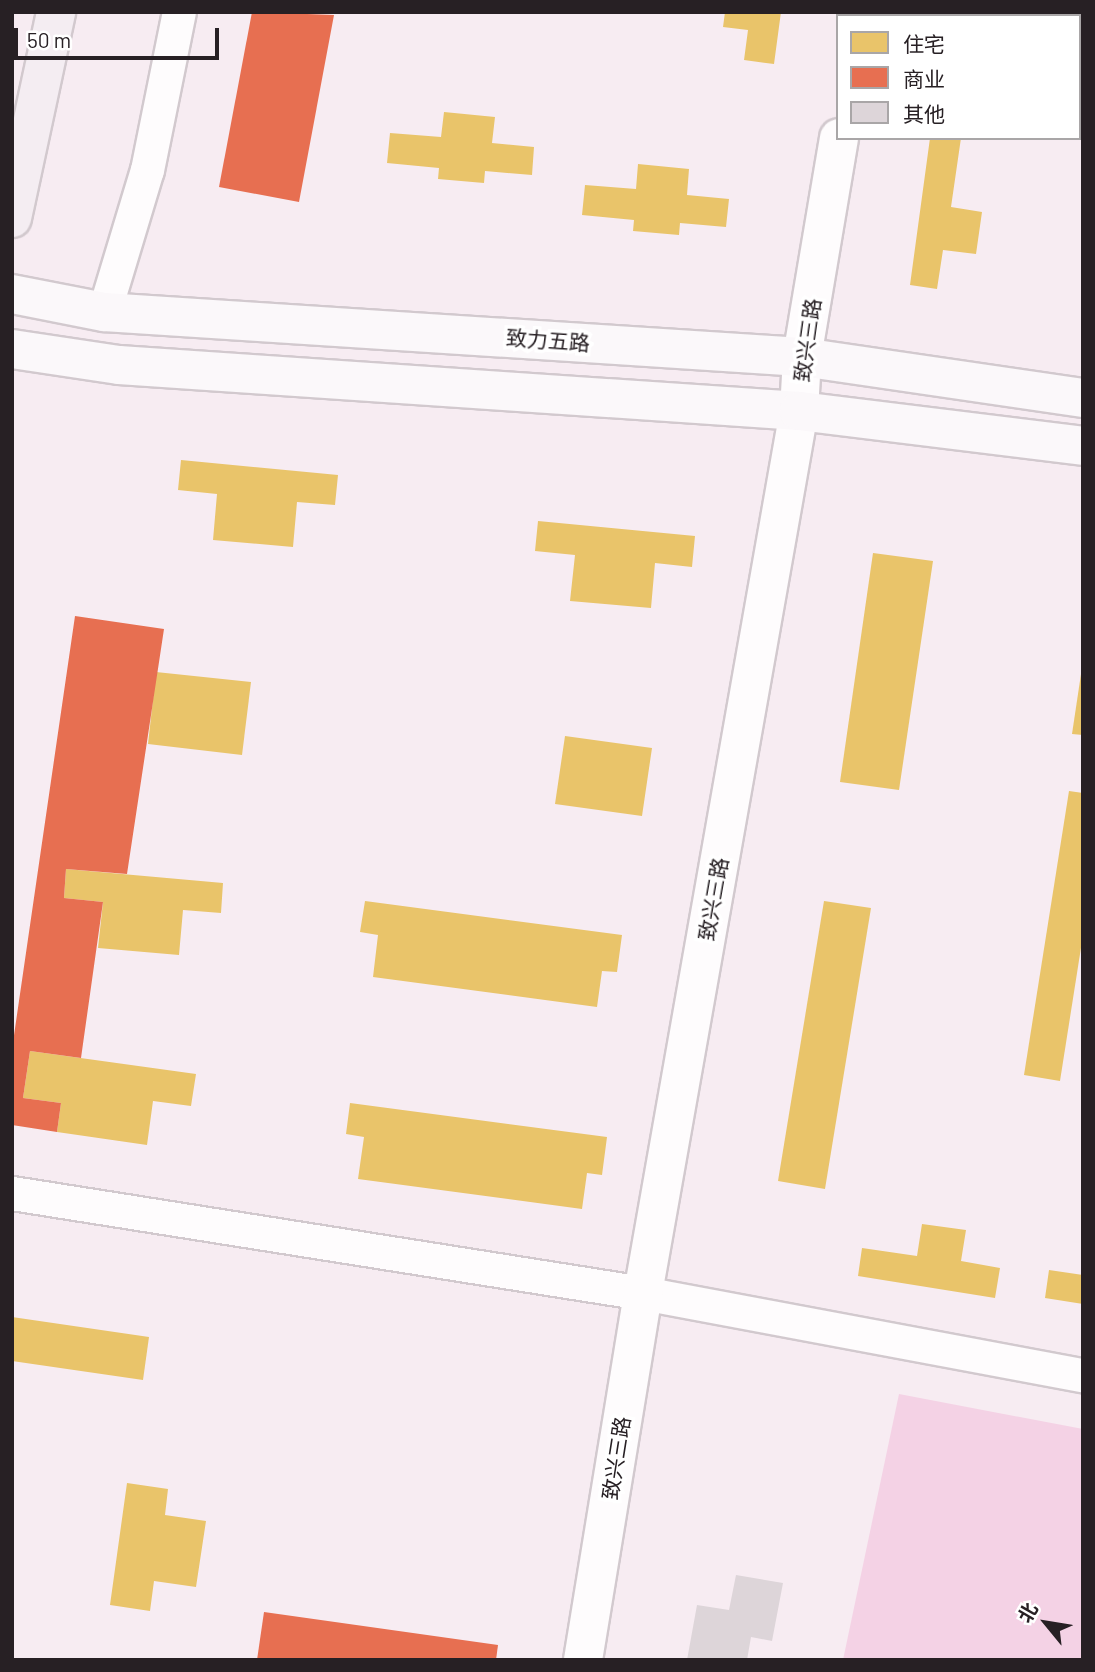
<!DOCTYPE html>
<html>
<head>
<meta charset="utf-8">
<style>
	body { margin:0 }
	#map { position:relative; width:1095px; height:1672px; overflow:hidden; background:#f7ecf2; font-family:Barlow,"Noto Sans SC",sans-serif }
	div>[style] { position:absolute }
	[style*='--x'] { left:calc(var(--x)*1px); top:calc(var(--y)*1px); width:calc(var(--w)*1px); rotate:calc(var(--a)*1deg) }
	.green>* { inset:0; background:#f4d2e5 }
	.homes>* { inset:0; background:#e9c46a }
	.shops>* { inset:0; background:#e76f51 }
	.building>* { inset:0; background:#ddd5d9 }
	.roads { filter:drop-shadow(2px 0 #d2c9ce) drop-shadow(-2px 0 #d2c9ce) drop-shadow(0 2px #d2c9ce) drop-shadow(0 -2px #d2c9ce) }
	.minor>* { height:33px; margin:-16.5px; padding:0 16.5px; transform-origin:16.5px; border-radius:16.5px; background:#fefcfd }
	.tertiary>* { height:38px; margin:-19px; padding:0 19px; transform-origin:19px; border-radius:19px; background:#fefcfd }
	.secondary>* { height:38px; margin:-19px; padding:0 19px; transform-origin:19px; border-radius:19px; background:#fbf8fa }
	.motorway>* { height:38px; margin:-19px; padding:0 19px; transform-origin:19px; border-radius:19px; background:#f4edf2 }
	span { translate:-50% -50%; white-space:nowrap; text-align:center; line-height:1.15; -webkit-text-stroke:7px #fff; paint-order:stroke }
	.street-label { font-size:21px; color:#272024 }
	.frame { position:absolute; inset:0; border:14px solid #272024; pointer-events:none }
	.legend { position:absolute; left:836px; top:14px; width:245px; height:126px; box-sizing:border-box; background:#fff; border:2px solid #a9a6a7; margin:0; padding:9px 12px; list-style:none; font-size:21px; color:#272024 }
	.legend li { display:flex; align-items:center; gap:14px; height:35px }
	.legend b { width:35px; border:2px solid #a9a6a7 }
	.north { position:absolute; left:1011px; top:1588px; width:70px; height:70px; -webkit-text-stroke:5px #fff; paint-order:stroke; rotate:300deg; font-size:19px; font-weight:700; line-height:28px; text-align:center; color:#272024 }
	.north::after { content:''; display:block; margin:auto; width:24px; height:32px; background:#272024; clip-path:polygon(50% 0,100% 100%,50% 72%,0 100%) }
	.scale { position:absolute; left:14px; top:28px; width:205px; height:32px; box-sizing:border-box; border:4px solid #272024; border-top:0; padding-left:9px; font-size:21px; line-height:24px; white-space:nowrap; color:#272024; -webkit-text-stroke:5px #fff; paint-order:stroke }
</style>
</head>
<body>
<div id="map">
	<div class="green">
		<i style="clip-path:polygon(899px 1394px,1083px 1429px,1083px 1660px,843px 1660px)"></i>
	</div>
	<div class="homes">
		<i style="clip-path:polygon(725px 12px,781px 12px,774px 64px,744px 60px,748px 30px,723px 27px)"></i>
		<i style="clip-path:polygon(444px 112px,495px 117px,492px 143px,534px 147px,532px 175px,485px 171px,484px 183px,438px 179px,439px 168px,387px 163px,390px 133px,441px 137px)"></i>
		<i style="clip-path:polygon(930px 138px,961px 138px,951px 207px,982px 212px,976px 254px,943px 250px,937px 289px,910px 285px)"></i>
		<i style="clip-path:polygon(638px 164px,689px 169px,687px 195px,729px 199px,726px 227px,680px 223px,679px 235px,633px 231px,634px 220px,582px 215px,585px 185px,636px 189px)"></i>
		<i style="clip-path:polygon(181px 460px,338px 475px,335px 505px,297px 502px,293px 547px,213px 540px,217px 494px,178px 490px)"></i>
		<i style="clip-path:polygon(538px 521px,695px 536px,692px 567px,655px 563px,651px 608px,570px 601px,575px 555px,535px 551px)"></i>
		<i style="clip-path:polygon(873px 553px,933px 561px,899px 790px,840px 782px)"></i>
		<i style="clip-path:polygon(156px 672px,251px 682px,242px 755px,148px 744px)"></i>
		<i style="clip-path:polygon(1081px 674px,1083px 674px,1083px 735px,1072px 734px)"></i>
		<i style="clip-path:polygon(565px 736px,652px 748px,642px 816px,555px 804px)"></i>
		<i style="clip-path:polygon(1069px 791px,1083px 793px,1083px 935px,1060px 1081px,1024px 1075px)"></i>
		<i style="clip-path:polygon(66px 869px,223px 883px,221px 913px,183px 910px,179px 955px,98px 948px,103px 902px,64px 898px)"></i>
		<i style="clip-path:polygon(365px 901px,622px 935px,617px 972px,602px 971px,597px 1007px,373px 977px,378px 935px,360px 932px)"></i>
		<i style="clip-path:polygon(824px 901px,871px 908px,825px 1189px,778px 1181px)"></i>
		<i style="clip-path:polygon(30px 1051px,196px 1074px,191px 1106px,153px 1101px,147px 1145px,57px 1132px,61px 1103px,23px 1098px)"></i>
		<i style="clip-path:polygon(350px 1103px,607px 1137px,602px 1175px,587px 1173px,582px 1209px,358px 1179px,364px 1137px,346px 1134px)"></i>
		<i style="clip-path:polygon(922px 1224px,966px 1230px,961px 1261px,1000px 1268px,995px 1298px,858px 1276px,862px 1248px,917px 1256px)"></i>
		<i style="clip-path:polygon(1049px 1270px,1083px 1275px,1083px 1304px,1045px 1298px)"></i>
		<i style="clip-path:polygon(12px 1317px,149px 1337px,143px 1380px,12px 1361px)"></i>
		<i style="clip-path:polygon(127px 1483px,168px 1489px,165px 1515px,206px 1521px,196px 1587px,154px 1581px,150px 1611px,110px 1605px)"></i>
	</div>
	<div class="shops">
		<i style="clip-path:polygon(252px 12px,334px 15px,299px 202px,219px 187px)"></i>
		<i style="clip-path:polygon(75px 616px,164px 629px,127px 874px,66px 869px,64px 898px,103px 902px,81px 1058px,30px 1051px,23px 1098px,61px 1103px,57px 1132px,12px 1125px,12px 1049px)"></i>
		<i style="clip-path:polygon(264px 1612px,498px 1645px,496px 1660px,257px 1660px)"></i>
	</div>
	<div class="building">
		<i style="clip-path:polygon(736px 1575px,783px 1583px,772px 1641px,751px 1637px,747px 1660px,687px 1660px,697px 1605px,729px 1610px)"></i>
	</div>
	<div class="roads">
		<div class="minor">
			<i style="--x:104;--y:312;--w:148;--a:-73.2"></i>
			<i style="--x:147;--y:170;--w:161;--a:-78.6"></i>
			<i style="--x:12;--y:1193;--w:639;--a:9.01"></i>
			<i style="--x:643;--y:1293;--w:448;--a:10.6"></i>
		</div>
		<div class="tertiary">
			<i style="--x:860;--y:16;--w:4;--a:-76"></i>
			<i style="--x:583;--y:1660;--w:372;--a:-80.7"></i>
			<i style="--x:643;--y:1293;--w:896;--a:-79.97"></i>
			<i style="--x:799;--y:411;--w:54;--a:-86.8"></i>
			<i style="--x:802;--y:357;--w:222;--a:-80.4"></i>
		</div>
		<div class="secondary">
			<i style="--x:12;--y:294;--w:94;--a:11.1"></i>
			<i style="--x:104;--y:312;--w:699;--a:3.69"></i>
			<i style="--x:802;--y:357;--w:284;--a:8.3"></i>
			<i style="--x:12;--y:349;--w:108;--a:8.5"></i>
			<i style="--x:119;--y:365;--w:682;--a:3.87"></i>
			<i style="--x:799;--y:411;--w:286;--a:7"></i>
		</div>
		<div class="motorway">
			<i style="--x:12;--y:218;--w:211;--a:-77.9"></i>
		</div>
	</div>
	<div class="street-label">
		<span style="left:548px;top:340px;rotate:4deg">致力五路</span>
		<span style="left:807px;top:340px;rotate:-82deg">致兴三路</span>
		<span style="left:713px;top:899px;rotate:-80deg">致兴三路</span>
		<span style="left:616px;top:1458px;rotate:-81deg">致兴三路</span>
	</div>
	<div class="frame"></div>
	<ul class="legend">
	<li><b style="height:19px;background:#e9c46a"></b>住宅</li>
	<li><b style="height:19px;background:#e76f51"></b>商业</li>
	<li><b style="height:19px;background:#ddd5d9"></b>其他</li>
	</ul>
	<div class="north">北</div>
	<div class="scale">50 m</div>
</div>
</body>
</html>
